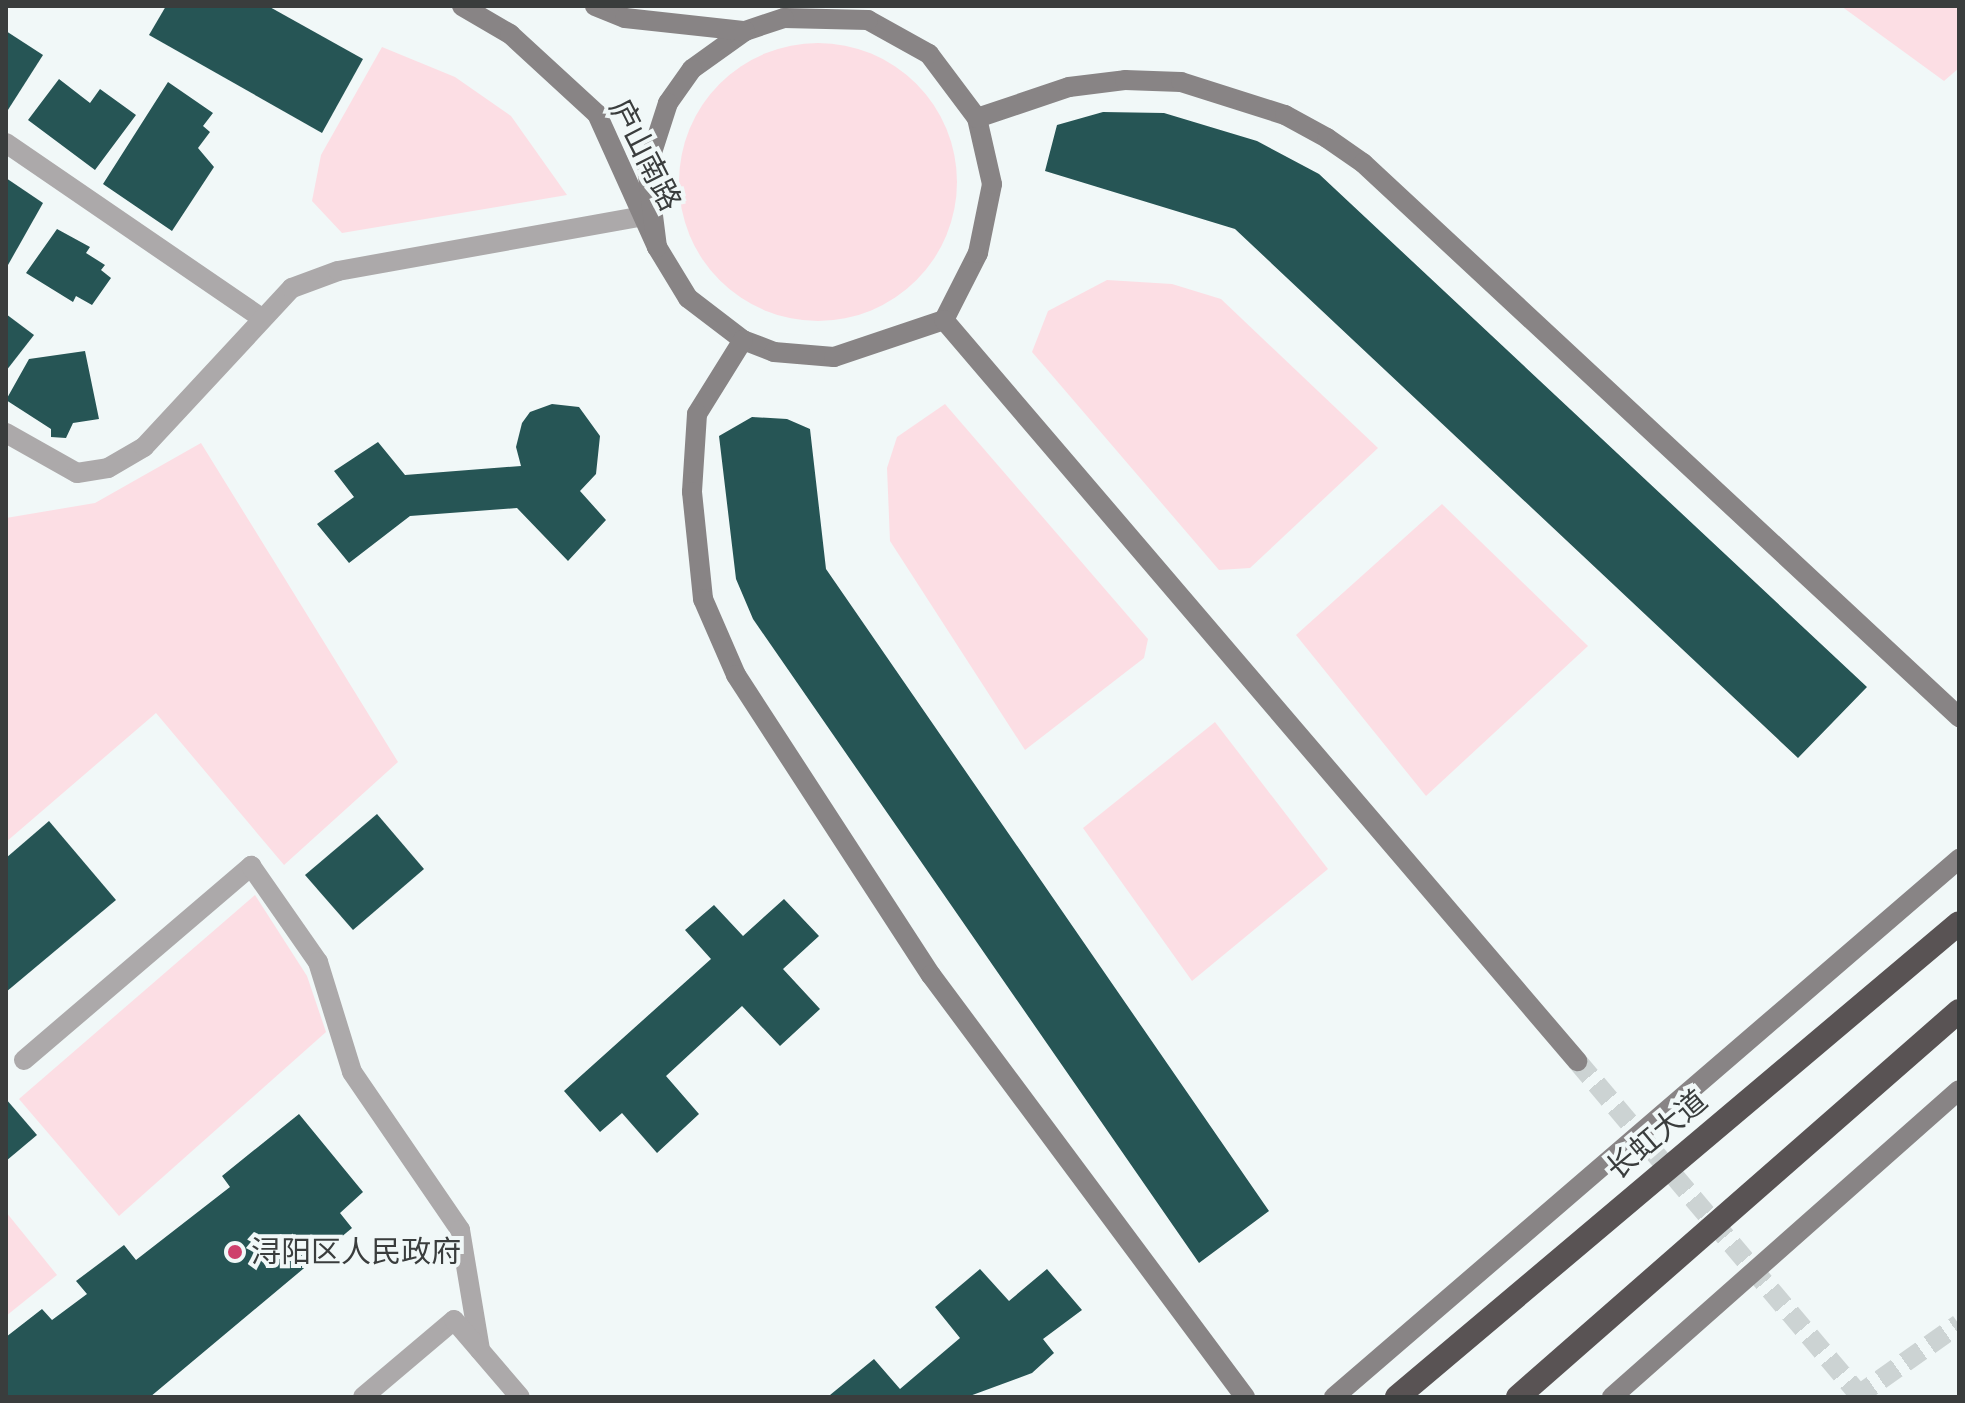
<!DOCTYPE html>
<html>
<head>
<meta charset="utf-8">
<style>
	body { margin:0 }
	#map { position:relative; width:1965px; height:1403px; overflow:hidden; background:#f1f8f8; font-family:Jost,"Noto Sans SC",sans-serif }
	div>[style] { position:absolute }
	[style*='--x'] { left:calc(var(--x)*1px); top:calc(var(--y)*1px); width:calc(var(--w)*1px); rotate:calc(var(--a)*1deg) }
	.green>* { inset:0; background:#fcdee4 }
	.round { border-radius:50% }
	.building>* { inset:0; background:#265555 }
	.secondary-tunnel>* { height:20px; margin-top:-10px; transform-origin:0; background:repeating-linear-gradient(90deg,#ccd3d3 0 20px,transparent 0 30px) }
	.street>* { height:20px; margin:-10px; padding:0 10px; transform-origin:10px; border-radius:10px; background:#aca9aa }
	.secondary>* { height:20px; margin:-10px; padding:0 10px; transform-origin:10px; border-radius:10px; background:#888485 }
	.highway>* { height:24px; margin:-12px; padding:0 12px; transform-origin:12px; border-radius:12px; background:#595354 }
	.dots>* { width:22px; height:22px; translate:-50% -50%; box-sizing:border-box; border:4px solid #f1f8f8; border-radius:50% }
	span { translate:-50% -50%; white-space:nowrap; text-align:center; line-height:1.15; -webkit-text-stroke:8px #f1f8f8; paint-order:stroke }
	.street-label { font-size:30px; color:#3a3d3d }
	.poi-label { font-size:30px; color:#3a3d3d }
	.left { translate:0 -50%; text-align:left }
	.frame { position:absolute; inset:0; border:8px solid #3a3d3d; pointer-events:none }
</style>
</head>
<body>
<div id="map">
	<div class="green">
		<i style="clip-path:polygon(1841px 6px,1959px 6px,1959px 68px,1944px 81px)"></i>
		<i class="round" style="left:679px;top:43px;width:278px;height:278px"></i>
		<i style="clip-path:polygon(382px 47px,455px 77px,511px 116px,567px 195px,342px 233px,312px 201px,321px 155px)"></i>
		<i style="clip-path:polygon(1107px 280px,1172px 284px,1221px 299px,1378px 448px,1250px 568px,1219px 570px,1032px 352px,1048px 311px)"></i>
		<i style="clip-path:polygon(945px 404px,1148px 639px,1144px 658px,1025px 750px,890px 541px,887px 468px,897px 437px)"></i>
		<i style="clip-path:polygon(201px 443px,398px 762px,284px 865px,156px 713px,6px 842px,6px 518px,95px 503px)"></i>
		<i style="clip-path:polygon(1442px 504px,1588px 646px,1426px 796px,1296px 635px)"></i>
		<i style="clip-path:polygon(1215px 722px,1328px 869px,1192px 981px,1083px 828px)"></i>
		<i style="clip-path:polygon(255px 895px,307px 976px,326px 1032px,119px 1216px,19px 1099px)"></i>
		<i style="clip-path:polygon(6px 1212px,57px 1275px,6px 1316px)"></i>
	</div>
	<div class="building">
		<i style="clip-path:polygon(166px 6px,268px 6px,363px 59px,322px 133px,149px 35px)"></i>
		<i style="clip-path:polygon(6px 31px,43px 55px,6px 113px)"></i>
		<i style="clip-path:polygon(59px 79px,90px 103px,100px 89px,136px 115px,95px 170px,28px 120px)"></i>
		<i style="clip-path:polygon(168px 82px,213px 113px,203px 126px,210px 132px,198px 148px,214px 167px,172px 231px,103px 184px)"></i>
		<i style="clip-path:polygon(1103px 112px,1164px 113px,1257px 141px,1319px 174px,1867px 687px,1798px 758px,1235px 229px,1045px 171px,1057px 125px)"></i>
		<i style="clip-path:polygon(6px 178px,43px 203px,8px 265px,6px 264px)"></i>
		<i style="clip-path:polygon(57px 229px,90px 247px,86px 253px,105px 265px,101px 270px,111px 278px,92px 305px,76px 296px,73px 302px,26px 273px)"></i>
		<i style="clip-path:polygon(6px 314px,34px 335px,6px 371px)"></i>
		<i style="clip-path:polygon(85px 351px,99px 419px,73px 423px,66px 438px,51px 437px,51px 429px,6px 400px,29px 359px)"></i>
		<i style="clip-path:polygon(552px 404px,579px 407px,600px 436px,596px 474px,580px 491px,606px 520px,568px 561px,517px 508px,410px 516px,349px 563px,317px 524px,354px 497px,334px 471px,378px 442px,405px 475px,521px 466px,516px 447px,522px 423px,530px 412px)"></i>
		<i style="clip-path:polygon(752px 417px,787px 419px,810px 429px,826px 569px,1269px 1211px,1199px 1263px,753px 619px,736px 579px,719px 436px)"></i>
		<i style="clip-path:polygon(377px 814px,424px 869px,353px 930px,305px 875px)"></i>
		<i style="clip-path:polygon(49px 821px,116px 900px,6px 992px,6px 858px)"></i>
		<i style="clip-path:polygon(784px 899px,819px 936px,783px 969px,820px 1009px,780px 1046px,742px 1006px,666px 1076px,699px 1114px,657px 1153px,622px 1113px,600px 1132px,564px 1091px,711px 959px,685px 930px,714px 905px,743px 936px)"></i>
		<i style="clip-path:polygon(6px 1099px,37px 1135px,6px 1161px)"></i>
		<i style="clip-path:polygon(299px 1114px,363px 1192px,340px 1213px,352px 1228px,150px 1397px,6px 1397px,6px 1337px,42px 1309px,52px 1320px,87px 1294px,76px 1281px,124px 1245px,136px 1260px,230px 1187px,222px 1176px)"></i>
		<i style="clip-path:polygon(980px 1269px,1009px 1301px,1047px 1269px,1082px 1310px,1043px 1339px,1054px 1353px,1032px 1373px,967px 1397px,830px 1395px,874px 1359px,900px 1389px,960px 1338px,935px 1307px)"></i>
	</div>
	<div class="secondary-tunnel">
		<i style="--x:1577;--y:1061;--w:440;--a:49.8"></i>
		<i style="--x:1856;--y:1397;--w:126;--a:-35.3"></i>
	</div>
	<div class="street">
		<i style="--x:6;--y:143;--w:311;--a:34.4"></i>
		<i style="--x:6;--y:433;--w:81;--a:29.4"></i>
		<i style="--x:77;--y:473;--w:31;--a:-9"></i>
		<i style="--x:108;--y:468;--w:42;--a:-30.3"></i>
		<i style="--x:144;--y:447;--w:217;--a:-47.1"></i>
		<i style="--x:292;--y:288;--w:49;--a:-20.3"></i>
		<i style="--x:338;--y:271;--w:310;--a:-10.2"></i>
		<i style="--x:24;--y:1060;--w:299;--a:-40.5"></i>
		<i style="--x:251;--y:866;--w:117;--a:55.1"></i>
		<i style="--x:318;--y:962;--w:115;--a:72.8"></i>
		<i style="--x:352;--y:1072;--w:191;--a:55.6"></i>
		<i style="--x:460;--y:1230;--w:122;--a:80.5"></i>
		<i style="--x:363;--y:1397;--w:119;--a:-40.2"></i>
		<i style="--x:454;--y:1320;--w:101;--a:49.4"></i>
	</div>
	<div class="secondary">
		<i style="--x:462;--y:6;--w:56;--a:30.3"></i>
		<i style="--x:510;--y:34;--w:118;--a:42.6"></i>
		<i style="--x:597;--y:114;--w:146;--a:65.7"></i>
		<i style="--x:657;--y:247;--w:60;--a:58.7"></i>
		<i style="--x:688;--y:298;--w:69;--a:37.4"></i>
		<i style="--x:743;--y:340;--w:33;--a:21"></i>
		<i style="--x:774;--y:352;--w:60;--a:4.8"></i>
		<i style="--x:834;--y:357;--w:116;--a:-18.6"></i>
		<i style="--x:944;--y:320;--w:75;--a:-63.1"></i>
		<i style="--x:978;--y:253;--w:70;--a:-78.5"></i>
		<i style="--x:992;--y:184;--w:68;--a:-102.8"></i>
		<i style="--x:977;--y:118;--w:80;--a:-126.9"></i>
		<i style="--x:929;--y:54;--w:70;--a:-150.9"></i>
		<i style="--x:868;--y:20;--w:84;--a:-178.6"></i>
		<i style="--x:784;--y:18;--w:41;--a:161.6"></i>
		<i style="--x:745;--y:31;--w:65;--a:144.4"></i>
		<i style="--x:692;--y:69;--w:42;--a:125.2"></i>
		<i style="--x:668;--y:103;--w:68;--a:107.9"></i>
		<i style="--x:647;--y:168;--w:80;--a:82.8"></i>
		<i style="--x:595;--y:6;--w:32;--a:22"></i>
		<i style="--x:625;--y:18;--w:121;--a:6.2"></i>
		<i style="--x:977;--y:118;--w:97;--a:-18.6"></i>
		<i style="--x:1069;--y:87;--w:56;--a:-7.1"></i>
		<i style="--x:1125;--y:80;--w:56;--a:2"></i>
		<i style="--x:1181;--y:82;--w:109;--a:17.6"></i>
		<i style="--x:1285;--y:115;--w:48;--a:28.7"></i>
		<i style="--x:1327;--y:138;--w:44;--a:34.8"></i>
		<i style="--x:1363;--y:163;--w:814;--a:42.91"></i>
		<i style="--x:944;--y:320;--w:975;--a:49.49"></i>
		<i style="--x:743;--y:340;--w:87;--a:121.9"></i>
		<i style="--x:697;--y:414;--w:78;--a:93.7"></i>
		<i style="--x:692;--y:492;--w:108;--a:84.1"></i>
		<i style="--x:703;--y:599;--w:83;--a:66.5"></i>
		<i style="--x:736;--y:675;--w:358;--a:57"></i>
		<i style="--x:931;--y:975;--w:526;--a:53.35"></i>
		<i style="--x:1334;--y:1397;--w:825;--a:-40.72"></i>
		<i style="--x:1612;--y:1397;--w:463;--a:-41.5"></i>
	</div>
	<div class="highway">
		<i style="--x:1397;--y:1397;--w:735;--a:-40.14"></i>
		<i style="--x:1518;--y:1397;--w:586;--a:-41.2"></i>
	</div>
	<div class="dots">
		<i style="left:235px;top:1252px;background:#ce406c"></i>
	</div>
	<div class="street-label">
		<span style="left:645px;top:155px;rotate:63deg">庐山南路</span>
		<span style="left:1657px;top:1135px;rotate:-40deg">长虹大道</span>
	</div>
	<div class="poi-label">
		<span class="left" style="left:251px;top:1252px">浔阳区人民政府</span>
	</div>
	<div class="frame"></div>
</div>
</body>
</html>
